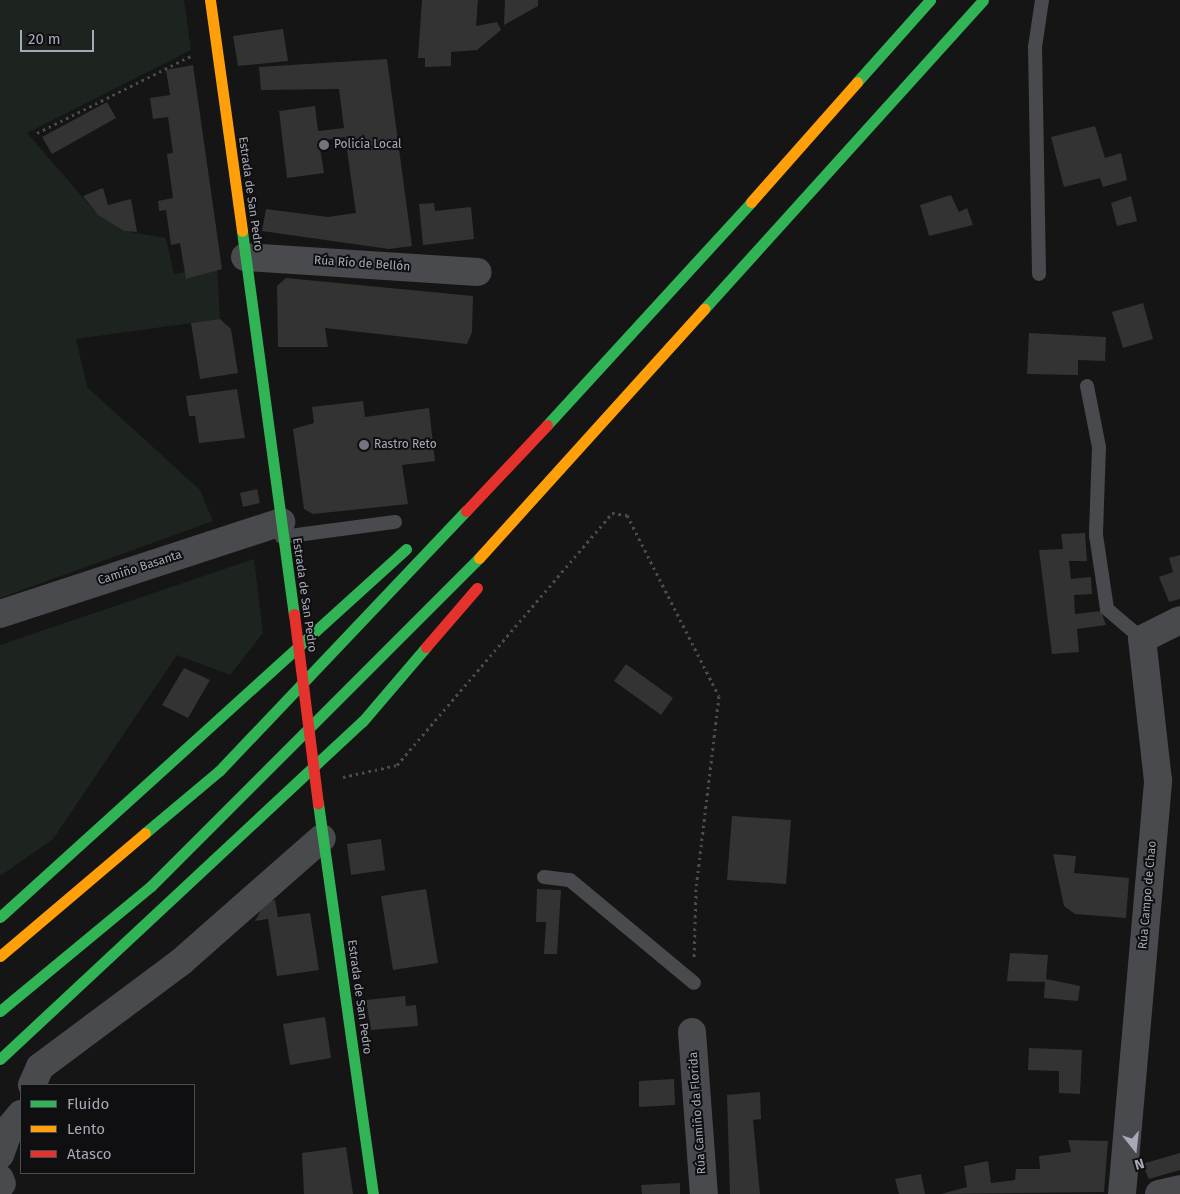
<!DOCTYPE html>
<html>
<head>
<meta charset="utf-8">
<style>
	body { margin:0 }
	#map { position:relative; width:1180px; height:1194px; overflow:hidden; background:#151515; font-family:"Fira Sans",sans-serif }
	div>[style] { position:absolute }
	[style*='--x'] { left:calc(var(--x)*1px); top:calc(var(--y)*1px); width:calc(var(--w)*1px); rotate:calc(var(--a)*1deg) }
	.green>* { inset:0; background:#1d241f }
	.building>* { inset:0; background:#333334 }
	.path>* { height:3px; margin-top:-1.5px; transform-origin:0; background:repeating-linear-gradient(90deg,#4b4b50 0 2.5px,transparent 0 6.5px) }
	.lane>* { height:14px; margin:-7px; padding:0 7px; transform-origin:7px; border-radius:7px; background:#494a4e }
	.street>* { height:28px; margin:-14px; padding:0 14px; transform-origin:14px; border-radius:14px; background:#494a4e }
	.fast>* { height:11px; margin:-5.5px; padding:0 5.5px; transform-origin:5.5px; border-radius:5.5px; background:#30b455 }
	.slow>* { height:11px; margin:-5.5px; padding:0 5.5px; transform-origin:5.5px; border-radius:5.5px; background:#ff9f0a }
	.jam>* { height:11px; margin:-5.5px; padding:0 5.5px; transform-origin:5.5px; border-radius:5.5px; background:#e5322d }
	.jam-bridge>* { height:11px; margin:-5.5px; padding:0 5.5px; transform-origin:5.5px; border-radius:5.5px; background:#e5322d }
	.dots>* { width:14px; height:14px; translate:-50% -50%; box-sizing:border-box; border:2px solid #0f0f11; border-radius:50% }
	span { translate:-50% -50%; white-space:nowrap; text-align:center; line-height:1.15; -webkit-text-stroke:4px #0f0f11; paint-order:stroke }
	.poi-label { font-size:12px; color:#a6a9b6 }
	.left { translate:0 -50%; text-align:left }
	.street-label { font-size:12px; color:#a6a9b6 }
	.legend { position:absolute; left:20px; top:1084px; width:175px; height:90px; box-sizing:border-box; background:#0f0f11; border:1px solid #4b4d53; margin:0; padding:6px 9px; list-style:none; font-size:15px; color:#a6a9b6 }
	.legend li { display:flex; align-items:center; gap:10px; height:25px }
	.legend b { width:25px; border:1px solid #4b4d53 }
	.north { position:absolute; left:1110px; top:1124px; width:50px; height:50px; -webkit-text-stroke:4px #0f0f11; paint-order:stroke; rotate:164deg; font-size:14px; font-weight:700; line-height:20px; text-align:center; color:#a6a9b6 }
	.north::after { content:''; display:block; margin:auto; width:18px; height:22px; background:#a6a9b6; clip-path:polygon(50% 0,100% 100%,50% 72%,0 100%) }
	.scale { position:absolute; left:20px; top:30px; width:74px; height:22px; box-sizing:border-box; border:2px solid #a6a9b6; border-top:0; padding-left:6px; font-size:15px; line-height:18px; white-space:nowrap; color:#a6a9b6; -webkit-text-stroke:4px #0f0f11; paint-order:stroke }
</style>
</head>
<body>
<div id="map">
	<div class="green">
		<i style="clip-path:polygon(0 0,184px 0,191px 50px,27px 133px,98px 215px,124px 231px,166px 238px,174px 274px,217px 267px,220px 319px,76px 339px,87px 387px,200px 490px,213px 521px,0 598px)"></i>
		<i style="clip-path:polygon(254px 559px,263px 633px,230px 675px,177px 655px,53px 839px,0 876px,0 645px)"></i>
	</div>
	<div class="building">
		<i style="clip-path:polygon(422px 0,478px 0,476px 26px,497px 22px,501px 30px,477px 50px,451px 52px,451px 66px,425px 67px,425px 58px,418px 58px)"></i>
		<i style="clip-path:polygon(505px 0,538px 0,538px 6px,504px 25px)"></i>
		<i style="clip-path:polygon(283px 29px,288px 61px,238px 66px,233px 36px)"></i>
		<i style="clip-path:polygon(387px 59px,412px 246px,389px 249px,262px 231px,266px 209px,328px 217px,356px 213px,345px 137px,319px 141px,324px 173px,287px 178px,279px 111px,315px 106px,318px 131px,344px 128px,339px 89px,261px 90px,259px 67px)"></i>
		<i style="clip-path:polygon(193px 65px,222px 269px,186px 279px,180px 243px,171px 245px,166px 210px,159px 211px,158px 201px,173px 198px,167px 154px,173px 153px,168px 117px,153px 119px,150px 98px,170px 95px,166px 70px)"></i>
		<i style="clip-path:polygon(107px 102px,116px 118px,52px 154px,42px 137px)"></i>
		<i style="clip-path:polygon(1095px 126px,1105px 158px,1121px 153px,1127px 180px,1103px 187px,1100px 178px,1064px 187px,1051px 137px)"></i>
		<i style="clip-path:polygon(103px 188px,108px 205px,131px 199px,137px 232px,124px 231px,98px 215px,83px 196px)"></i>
		<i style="clip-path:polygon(951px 195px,959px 212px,967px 208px,973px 225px,929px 236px,920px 205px)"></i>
		<i style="clip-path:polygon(1131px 196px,1137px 221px,1117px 226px,1111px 203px)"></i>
		<i style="clip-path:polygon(434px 203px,435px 211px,471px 207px,474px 239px,423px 245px,419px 204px)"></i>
		<i style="clip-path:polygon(286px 278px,473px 296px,472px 332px,467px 344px,325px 328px,328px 347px,278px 347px,277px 286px)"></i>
		<i style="clip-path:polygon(1143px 303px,1153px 339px,1123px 348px,1112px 312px)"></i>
		<i style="clip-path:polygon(220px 319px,231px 329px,238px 373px,200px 379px,191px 323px)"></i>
		<i style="clip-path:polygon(1029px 333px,1106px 337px,1105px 361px,1078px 360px,1078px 375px,1027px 374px)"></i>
		<i style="clip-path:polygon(237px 389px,245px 438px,199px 443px,195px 416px,189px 416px,186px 396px)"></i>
		<i style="clip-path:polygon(363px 401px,365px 417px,429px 408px,435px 461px,402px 465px,408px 504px,313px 514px,304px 509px,293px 429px,314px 423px,312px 407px)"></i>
		<i style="clip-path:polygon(257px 489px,260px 503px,243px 507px,240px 493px)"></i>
		<i style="clip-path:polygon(1085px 533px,1087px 561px,1069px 561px,1071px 579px,1091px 577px,1092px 594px,1074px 595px,1075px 614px,1101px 611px,1106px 625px,1077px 629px,1079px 652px,1052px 654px,1039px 550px,1063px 549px,1061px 534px)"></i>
		<i style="clip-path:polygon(1180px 555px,1180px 599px,1169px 602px,1159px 577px,1173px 572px,1169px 558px)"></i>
		<i style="clip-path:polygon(626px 664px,673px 698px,661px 715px,614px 681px)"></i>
		<i style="clip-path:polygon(184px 668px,210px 680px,188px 718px,162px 705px)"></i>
		<i style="clip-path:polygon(732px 816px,791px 820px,786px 884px,727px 880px)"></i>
		<i style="clip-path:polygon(381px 839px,385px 870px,351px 875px,347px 844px)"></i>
		<i style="clip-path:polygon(1053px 854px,1076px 856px,1074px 873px,1129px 878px,1126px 918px,1075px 914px,1064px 906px)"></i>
		<i style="clip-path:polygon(426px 889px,438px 963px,393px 970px,381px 896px)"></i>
		<i style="clip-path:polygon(537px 889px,561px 890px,557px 954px,544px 954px,546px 922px,536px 922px)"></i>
		<i style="clip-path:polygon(275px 900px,278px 917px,310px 913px,319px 970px,277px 976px,268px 919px,255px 921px,266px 901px)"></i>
		<i style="clip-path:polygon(1010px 953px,1048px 955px,1046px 979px,1080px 986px,1078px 1001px,1044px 998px,1045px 982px,1007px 981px)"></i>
		<i style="clip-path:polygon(405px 996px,406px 1006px,416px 1005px,418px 1026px,371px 1030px,366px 1000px)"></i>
		<i style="clip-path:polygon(325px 1017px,331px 1058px,290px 1065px,283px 1024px)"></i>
		<i style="clip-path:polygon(1029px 1048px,1082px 1050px,1080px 1094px,1059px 1093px,1059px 1071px,1028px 1070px)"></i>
		<i style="clip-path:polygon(674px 1079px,675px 1105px,639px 1107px,639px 1081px)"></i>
		<i style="clip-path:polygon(760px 1092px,761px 1119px,753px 1120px,760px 1194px,730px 1194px,727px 1095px)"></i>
		<i style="clip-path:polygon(1068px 1140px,1108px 1141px,1104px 1192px,941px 1194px,967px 1187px,964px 1166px,988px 1161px,991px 1183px,1015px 1180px,1016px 1169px,1040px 1169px,1039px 1156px,1071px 1152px)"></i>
		<i style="clip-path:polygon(346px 1147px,353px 1194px,304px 1194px,302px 1153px)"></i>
		<i style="clip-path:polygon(1180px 1153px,1180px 1170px,1149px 1179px,1142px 1164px)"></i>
		<i style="clip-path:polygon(921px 1174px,925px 1194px,899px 1194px,895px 1179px)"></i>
		<i style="clip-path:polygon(680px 1183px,680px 1194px,642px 1194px,641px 1185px)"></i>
	</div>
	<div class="path">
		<i style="--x:37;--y:133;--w:172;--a:-26.6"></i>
		<i style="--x:343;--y:777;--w:55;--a:-12.5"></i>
		<i style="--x:397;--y:765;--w:331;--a:-49.5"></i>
		<i style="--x:612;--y:513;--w:15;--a:8"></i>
		<i style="--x:627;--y:515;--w:203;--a:63.1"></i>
		<i style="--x:719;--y:696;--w:194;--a:96.8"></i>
		<i style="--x:696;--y:889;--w:70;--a:91.6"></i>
	</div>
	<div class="lane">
		<i style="--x:1039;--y:274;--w:227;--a:-91"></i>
		<i style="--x:1035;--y:47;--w:48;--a:-81.5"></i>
		<i style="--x:1087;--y:386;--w:62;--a:78.9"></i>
		<i style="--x:1099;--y:447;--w:88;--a:92"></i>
		<i style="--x:1096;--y:535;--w:75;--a:81.5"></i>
		<i style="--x:1107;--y:609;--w:46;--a:40.6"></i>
		<i style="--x:282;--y:537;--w:114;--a:-7.6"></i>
		<i style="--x:544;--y:877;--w:26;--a:7"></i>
		<i style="--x:570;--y:880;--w:161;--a:39.7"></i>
	</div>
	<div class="street">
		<i style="--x:245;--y:257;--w:233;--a:3.7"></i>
		<i style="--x:0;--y:614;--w:296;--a:-18.1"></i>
		<i style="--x:692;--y:1032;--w:162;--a:85.8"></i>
		<i style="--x:32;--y:1085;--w:20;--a:-66"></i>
		<i style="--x:40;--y:1067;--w:177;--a:-36.7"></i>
		<i style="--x:182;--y:961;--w:186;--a:-41.3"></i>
		<i style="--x:0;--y:1155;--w:30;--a:-70"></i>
		<i style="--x:10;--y:1127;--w:17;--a:-50"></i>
		<i style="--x:0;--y:1179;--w:5;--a:68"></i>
		<i style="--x:1122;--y:1194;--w:415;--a:-85"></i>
		<i style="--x:1158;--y:781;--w:143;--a:-96.4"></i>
		<i style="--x:1142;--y:639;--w:42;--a:-26.6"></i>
		<i style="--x:1159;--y:1194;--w:22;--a:-13"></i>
	</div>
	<div class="fast">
		<i style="--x:857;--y:82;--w:110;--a:-48.3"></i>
		<i style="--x:242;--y:231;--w:387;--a:82.3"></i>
		<i style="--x:704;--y:309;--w:416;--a:-47.9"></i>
		<i style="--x:547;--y:425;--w:302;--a:-47.5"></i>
		<i style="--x:318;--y:803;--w:395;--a:82"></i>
		<i style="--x:145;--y:833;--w:97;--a:-40"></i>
		<i style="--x:219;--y:771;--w:359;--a:-46.5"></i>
		<i style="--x:0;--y:917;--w:548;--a:-42.19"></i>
		<i style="--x:0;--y:1011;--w:196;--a:-39.6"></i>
		<i style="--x:151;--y:886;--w:464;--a:-45"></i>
		<i style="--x:0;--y:1059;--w:495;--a:-43"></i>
		<i style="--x:362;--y:722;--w:99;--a:-49.5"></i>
	</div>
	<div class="slow">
		<i style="--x:210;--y:0;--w:233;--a:82.1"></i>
		<i style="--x:751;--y:202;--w:160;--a:-48.5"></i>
		<i style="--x:479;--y:558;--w:336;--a:-47.9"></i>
		<i style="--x:0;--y:956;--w:190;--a:-40.3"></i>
	</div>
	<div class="jam">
		<i style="--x:466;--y:511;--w:118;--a:-46.7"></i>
		<i style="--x:426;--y:647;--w:78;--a:-49.2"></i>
	</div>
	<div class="jam-bridge">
		<i style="--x:294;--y:614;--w:191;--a:82.8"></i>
	</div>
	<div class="dots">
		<i style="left:324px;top:145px;background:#73757e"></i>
		<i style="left:364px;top:445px;background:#73757e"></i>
	</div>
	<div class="poi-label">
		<span class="left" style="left:334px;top:145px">Policía Local</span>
		<span class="left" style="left:374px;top:445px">Rastro Reto</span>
	</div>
	<div class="street-label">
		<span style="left:250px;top:194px;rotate:82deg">Estrada de San Pedro</span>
		<span style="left:362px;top:264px;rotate:4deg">Rúa Río de Bellón</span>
		<span style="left:140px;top:568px;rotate:-18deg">Camiño Basanta</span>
		<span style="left:304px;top:595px;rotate:82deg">Estrada de San Pedro</span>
		<span style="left:1148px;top:895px;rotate:-85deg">Rúa Campo de Chao</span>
		<span style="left:359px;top:997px;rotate:82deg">Estrada de San Pedro</span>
		<span style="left:698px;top:1113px;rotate:-94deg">Rúa Camiño da Florida</span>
	</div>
	<ul class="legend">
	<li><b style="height:6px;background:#30b455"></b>Fluido</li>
	<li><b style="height:6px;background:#ff9f0a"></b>Lento</li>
	<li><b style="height:6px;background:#e5322d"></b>Atasco</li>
	</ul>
	<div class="north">N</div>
	<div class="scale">20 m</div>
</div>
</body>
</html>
